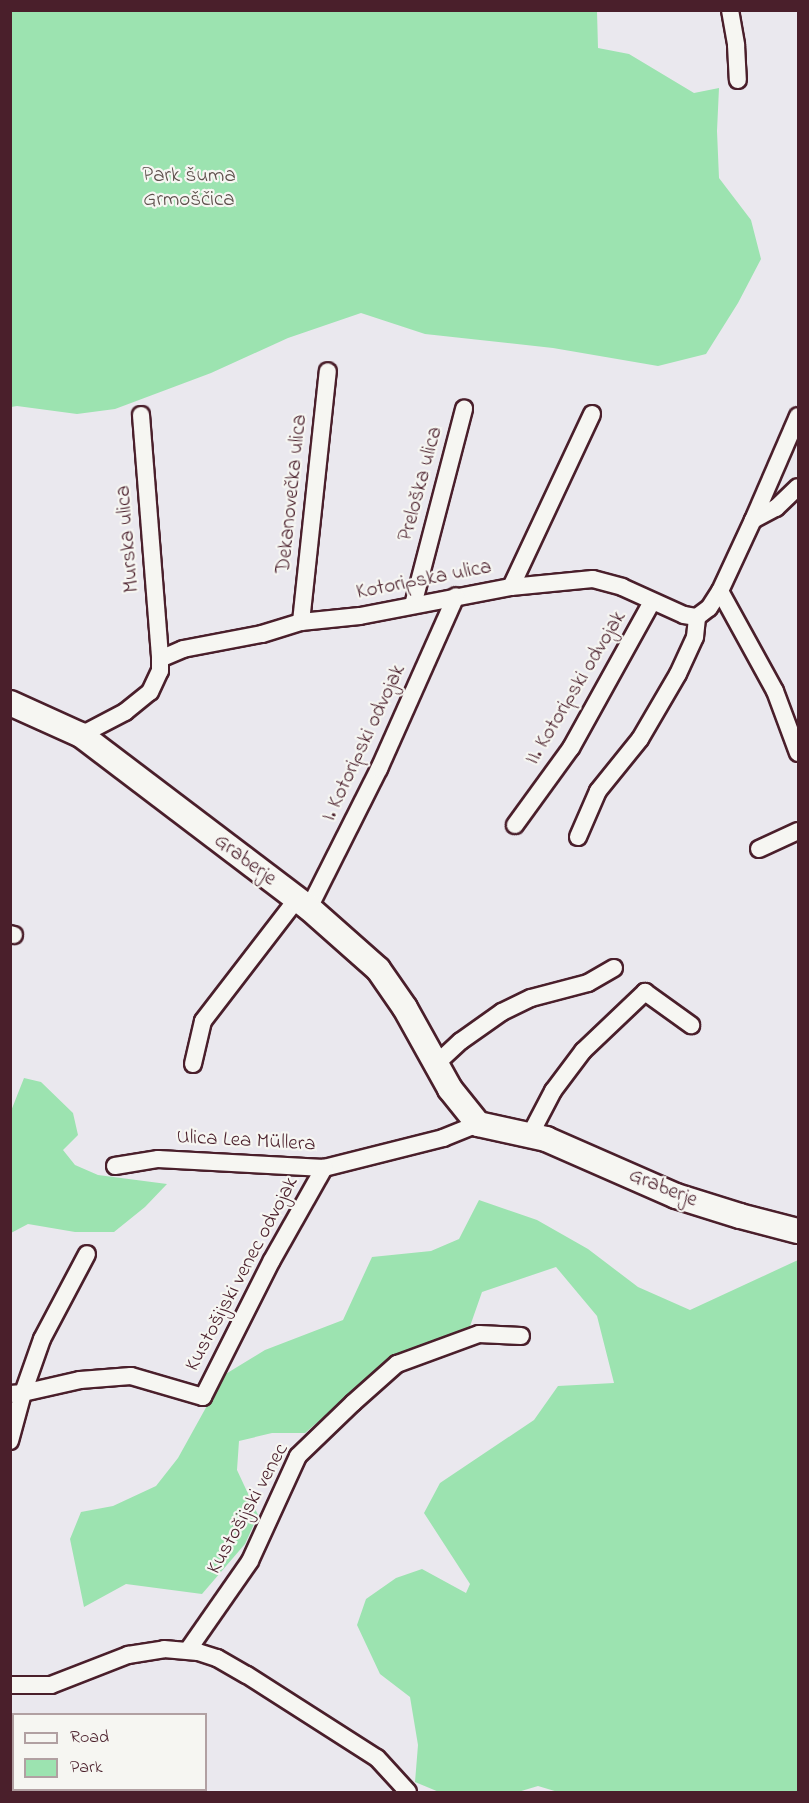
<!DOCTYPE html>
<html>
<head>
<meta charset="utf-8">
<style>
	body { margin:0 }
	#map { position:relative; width:809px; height:1803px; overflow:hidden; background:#eae8ee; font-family:"Indie Flower",sans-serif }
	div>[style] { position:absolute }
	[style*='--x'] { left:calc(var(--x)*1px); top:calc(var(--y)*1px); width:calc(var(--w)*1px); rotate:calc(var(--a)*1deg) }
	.green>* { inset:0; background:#9ce3b0 }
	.roads { filter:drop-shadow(2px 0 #4a1f2b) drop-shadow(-2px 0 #4a1f2b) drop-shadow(0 2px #4a1f2b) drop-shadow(0 -2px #4a1f2b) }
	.street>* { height:16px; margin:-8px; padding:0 8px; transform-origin:8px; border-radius:8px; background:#f6f6f2 }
	.secondary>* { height:24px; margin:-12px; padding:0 12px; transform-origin:12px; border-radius:12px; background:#f6f6f2 }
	span { translate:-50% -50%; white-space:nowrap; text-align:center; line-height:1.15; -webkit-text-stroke:4.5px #f6f6f2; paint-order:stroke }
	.park-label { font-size:21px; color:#5e504c }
	.street-label { font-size:21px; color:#4a1f2b }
	.frame { position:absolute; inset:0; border:12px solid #4a1f2b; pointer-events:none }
	.legend { position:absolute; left:12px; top:1713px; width:195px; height:78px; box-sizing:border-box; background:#f6f6f2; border:2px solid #b1a0a2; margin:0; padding:8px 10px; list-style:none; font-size:18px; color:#4a1f2b }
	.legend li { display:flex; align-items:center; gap:12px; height:30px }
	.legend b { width:30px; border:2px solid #b1a0a2 }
</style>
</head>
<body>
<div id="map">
	<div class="green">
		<i style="clip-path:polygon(10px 11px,597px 11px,598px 48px,629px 54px,694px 93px,719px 88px,717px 131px,719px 178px,751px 220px,761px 259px,738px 303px,706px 354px,658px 366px,553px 348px,425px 334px,361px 313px,288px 338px,211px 373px,115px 409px,77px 414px,17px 406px,11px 407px)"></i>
		<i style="clip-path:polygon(24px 1078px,41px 1082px,73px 1113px,78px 1135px,63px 1150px,75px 1165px,98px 1175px,167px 1184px,145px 1207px,114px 1232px,75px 1232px,28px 1224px,11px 1233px,11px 1111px)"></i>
		<i style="clip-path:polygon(479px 1200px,537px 1220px,588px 1249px,638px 1287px,690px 1310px,798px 1260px,798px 1792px,558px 1792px,538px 1786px,518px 1792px,439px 1792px,415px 1782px,418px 1745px,410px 1697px,380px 1674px,357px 1625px,366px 1599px,396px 1578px,422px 1569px,466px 1593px,470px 1584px,424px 1513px,440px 1483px,534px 1420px,558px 1386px,614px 1383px,597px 1316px,556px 1267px,482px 1292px,468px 1332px,393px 1357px,305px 1433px,272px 1433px,239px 1441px,237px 1470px,258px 1515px,245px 1544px,202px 1594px,126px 1584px,84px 1607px,70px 1539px,81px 1512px,113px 1506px,156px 1486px,178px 1458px,224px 1375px,265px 1350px,343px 1320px,372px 1257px,431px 1251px,459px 1239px)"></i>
	</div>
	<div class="roads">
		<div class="street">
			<i style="--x:730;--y:10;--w:36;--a:80"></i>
			<i style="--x:736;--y:45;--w:35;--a:87"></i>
			<i style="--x:141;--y:415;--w:245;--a:85.5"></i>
			<i style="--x:753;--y:520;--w:113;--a:-66.6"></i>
			<i style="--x:511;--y:587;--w:191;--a:-64.9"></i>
			<i style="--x:720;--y:591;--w:114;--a:61.2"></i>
			<i style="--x:775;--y:691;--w:66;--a:69.6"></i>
			<i style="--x:413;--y:605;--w:203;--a:-75.4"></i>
			<i style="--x:301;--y:622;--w:252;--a:-83.9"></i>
			<i style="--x:81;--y:735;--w:50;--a:-27.6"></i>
			<i style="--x:125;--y:712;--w:32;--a:-39"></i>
			<i style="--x:150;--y:692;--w:23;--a:-65"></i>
			<i style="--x:160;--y:671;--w:12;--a:-90"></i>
			<i style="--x:160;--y:659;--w:25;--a:-23"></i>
			<i style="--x:183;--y:649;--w:80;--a:-10.8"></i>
			<i style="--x:262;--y:634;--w:41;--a:-17.1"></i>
			<i style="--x:301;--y:622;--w:59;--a:-5.8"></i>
			<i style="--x:360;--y:616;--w:154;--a:-10.9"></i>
			<i style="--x:511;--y:587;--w:82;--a:-5.6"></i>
			<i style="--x:593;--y:579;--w:30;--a:15"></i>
			<i style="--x:622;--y:587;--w:68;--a:24.3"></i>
			<i style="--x:684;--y:615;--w:13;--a:9"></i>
			<i style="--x:697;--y:617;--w:15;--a:-37"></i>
			<i style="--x:709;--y:608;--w:20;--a:-57"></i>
			<i style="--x:720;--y:591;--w:78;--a:-65.1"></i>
			<i style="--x:753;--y:520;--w:26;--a:-28"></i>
			<i style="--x:776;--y:508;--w:30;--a:-44"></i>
			<i style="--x:515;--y:825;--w:95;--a:-54"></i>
			<i style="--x:571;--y:748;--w:167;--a:-61"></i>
			<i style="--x:578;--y:837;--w:50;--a:-66.5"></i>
			<i style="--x:598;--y:791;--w:67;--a:-51.1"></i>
			<i style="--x:640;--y:739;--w:75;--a:-59.7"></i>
			<i style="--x:678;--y:674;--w:41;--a:-65.3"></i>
			<i style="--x:695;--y:637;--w:20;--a:-84"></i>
			<i style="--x:759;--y:849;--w:43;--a:-24.8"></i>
			<i style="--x:309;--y:908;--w:156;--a:-63.3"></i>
			<i style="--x:379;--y:769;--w:189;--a:-66"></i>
			<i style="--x:10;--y:934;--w:4;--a:14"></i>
			<i style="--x:193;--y:1064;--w:44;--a:-76.9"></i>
			<i style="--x:203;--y:1021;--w:154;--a:-52.4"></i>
			<i style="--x:435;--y:1065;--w:35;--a:-43"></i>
			<i style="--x:461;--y:1041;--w:50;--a:-35.3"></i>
			<i style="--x:502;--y:1012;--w:32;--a:-26"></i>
			<i style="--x:531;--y:998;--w:59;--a:-14.7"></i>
			<i style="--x:588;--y:983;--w:30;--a:-30"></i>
			<i style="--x:530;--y:1135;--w:50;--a:-62.4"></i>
			<i style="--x:553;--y:1091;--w:50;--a:-53.1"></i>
			<i style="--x:583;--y:1051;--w:86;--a:-43.6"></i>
			<i style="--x:645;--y:992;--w:57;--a:35.7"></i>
			<i style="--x:115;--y:1166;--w:44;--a:-9.2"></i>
			<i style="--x:158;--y:1159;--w:166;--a:3.1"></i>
			<i style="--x:324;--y:1168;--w:123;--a:-14.1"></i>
			<i style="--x:443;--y:1138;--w:38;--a:-22"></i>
			<i style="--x:10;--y:1394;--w:13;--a:-4"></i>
			<i style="--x:23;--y:1393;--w:57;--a:-70.6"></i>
			<i style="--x:42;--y:1339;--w:96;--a:-62.1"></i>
			<i style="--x:10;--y:1441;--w:50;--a:-74.8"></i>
			<i style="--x:23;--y:1393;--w:58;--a:-12.8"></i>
			<i style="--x:80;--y:1380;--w:51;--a:-4.5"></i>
			<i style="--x:131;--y:1376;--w:75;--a:16.3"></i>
			<i style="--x:203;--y:1397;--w:153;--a:-63.3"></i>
			<i style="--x:272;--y:1260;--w:106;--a:-60.5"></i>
			<i style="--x:188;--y:1650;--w:108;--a:-55.1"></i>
			<i style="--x:250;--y:1561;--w:115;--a:-65.4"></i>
			<i style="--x:298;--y:1456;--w:76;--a:-43.9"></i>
			<i style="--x:353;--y:1403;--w:59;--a:-41.6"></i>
			<i style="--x:397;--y:1364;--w:87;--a:-20.1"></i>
			<i style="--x:479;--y:1334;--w:42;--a:2.7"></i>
			<i style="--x:10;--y:1685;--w:41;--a:0"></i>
			<i style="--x:51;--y:1685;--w:83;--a:-21.3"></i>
			<i style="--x:128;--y:1655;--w:36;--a:-9"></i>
			<i style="--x:164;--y:1649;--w:34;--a:5"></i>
			<i style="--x:198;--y:1652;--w:20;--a:18"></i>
			<i style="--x:217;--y:1658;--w:34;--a:30"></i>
			<i style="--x:247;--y:1675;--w:154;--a:32.6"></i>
			<i style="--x:377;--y:1758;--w:46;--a:47.6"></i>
			<i style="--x:180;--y:1790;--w:3;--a:45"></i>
		</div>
		<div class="secondary">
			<i style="--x:10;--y:703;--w:78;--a:24.3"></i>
			<i style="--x:81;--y:735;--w:286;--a:37.2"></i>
			<i style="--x:309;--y:908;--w:92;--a:41.5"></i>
			<i style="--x:378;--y:969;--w:47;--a:55.3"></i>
			<i style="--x:405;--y:1008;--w:93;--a:60.9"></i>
			<i style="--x:450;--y:1089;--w:45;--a:51.3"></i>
			<i style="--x:478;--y:1124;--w:70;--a:12.4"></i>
			<i style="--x:546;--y:1139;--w:142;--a:23.7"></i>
			<i style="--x:676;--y:1196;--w:67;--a:17.4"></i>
			<i style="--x:740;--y:1216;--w:60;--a:14.5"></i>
		</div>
	</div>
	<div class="park-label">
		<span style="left:189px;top:188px">Park šuma<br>Grmoščica</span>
	</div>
	<div class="street-label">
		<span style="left:421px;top:484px;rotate:-75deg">Preloška ulica</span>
		<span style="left:292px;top:494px;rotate:-84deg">Dekanovečka ulica</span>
		<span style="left:128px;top:539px;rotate:-95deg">Murska ulica</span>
		<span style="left:424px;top:580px;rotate:-11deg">Kotoripska ulica</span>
		<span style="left:576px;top:688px;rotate:-59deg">II. Kotoripski odvojak</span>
		<span style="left:364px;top:743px;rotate:-65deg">I. Kotoripski odvojak</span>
		<span style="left:245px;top:860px;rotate:37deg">Graberje</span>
		<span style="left:246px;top:1141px;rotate:3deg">Ulica Lea Müllera</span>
		<span style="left:663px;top:1188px;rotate:22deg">Graberje</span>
		<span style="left:242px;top:1274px;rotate:-62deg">Kustošijski venec odvojak</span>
		<span style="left:248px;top:1509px;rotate:-61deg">Kustošijski venec</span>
	</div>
	<div class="frame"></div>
	<ul class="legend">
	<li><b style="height:8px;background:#f6f6f2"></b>Road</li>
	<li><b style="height:16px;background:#9ce3b0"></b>Park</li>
	</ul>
</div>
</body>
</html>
